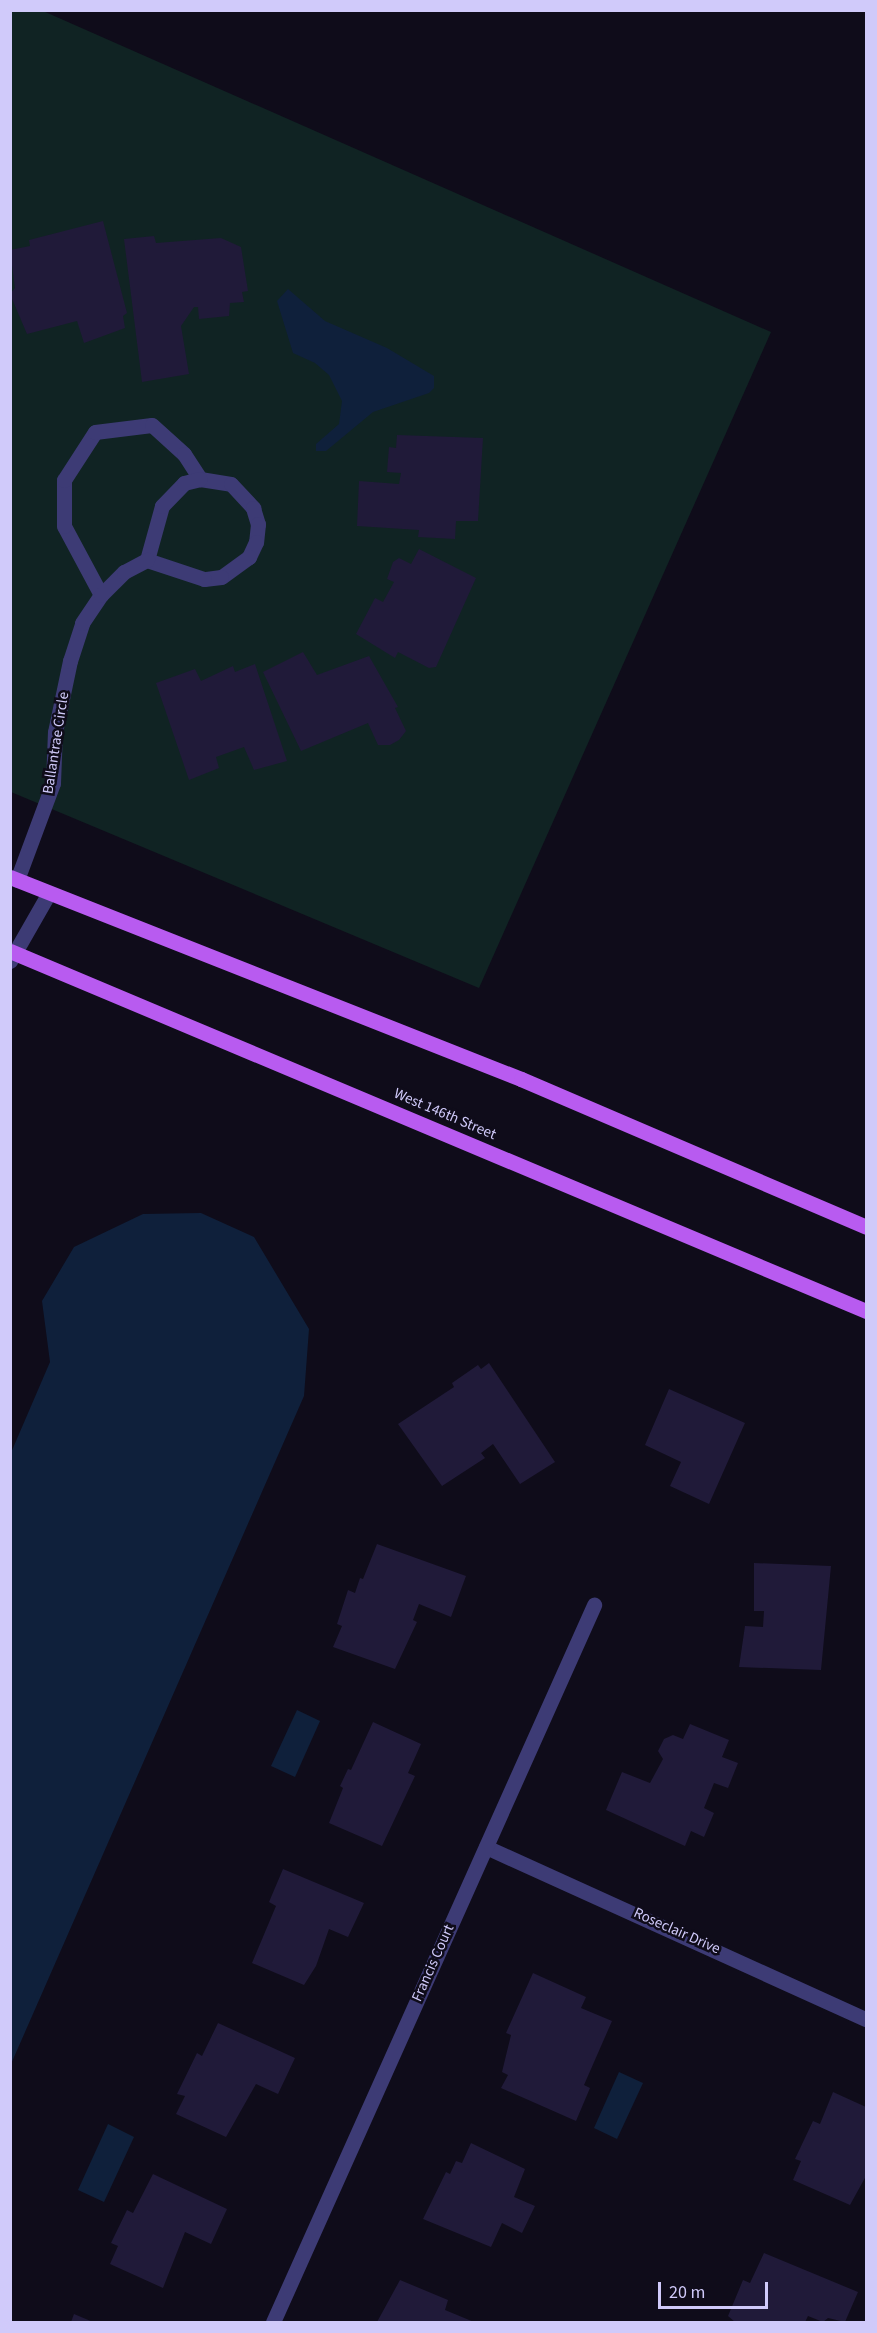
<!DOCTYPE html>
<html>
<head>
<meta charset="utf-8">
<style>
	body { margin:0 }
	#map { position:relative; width:877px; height:2333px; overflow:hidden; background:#0f0c1a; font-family:"Source Sans 3",sans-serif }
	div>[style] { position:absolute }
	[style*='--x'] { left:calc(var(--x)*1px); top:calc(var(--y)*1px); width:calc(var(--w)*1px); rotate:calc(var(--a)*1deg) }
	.green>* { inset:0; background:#102323 }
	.water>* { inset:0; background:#0f203b }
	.building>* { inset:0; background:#201a39 }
	.lane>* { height:15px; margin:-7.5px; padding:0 7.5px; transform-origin:7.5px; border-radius:7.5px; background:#3d3b75 }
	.street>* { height:15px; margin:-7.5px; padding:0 7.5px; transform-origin:7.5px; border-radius:7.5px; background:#3d3b75 }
	.primary>* { height:15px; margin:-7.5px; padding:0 7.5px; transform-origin:7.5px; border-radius:7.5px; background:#b85bf0 }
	span { translate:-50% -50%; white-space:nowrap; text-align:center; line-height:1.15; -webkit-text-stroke:5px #0f0c1a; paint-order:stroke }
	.street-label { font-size:15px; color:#d0cafa }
	.frame { position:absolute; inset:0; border:12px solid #d0cafa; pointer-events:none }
	.scale { position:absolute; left:658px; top:2282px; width:110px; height:27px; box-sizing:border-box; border:3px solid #d0cafa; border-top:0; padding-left:8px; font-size:18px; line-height:21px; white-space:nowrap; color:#d0cafa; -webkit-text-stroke:4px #0f0c1a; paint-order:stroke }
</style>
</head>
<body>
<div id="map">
	<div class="green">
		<i style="clip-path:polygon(10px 11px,43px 11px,771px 332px,479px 988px,11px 792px)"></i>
	</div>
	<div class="water">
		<i style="clip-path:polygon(288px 289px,325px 321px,387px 348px,434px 376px,434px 388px,429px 393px,373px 412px,326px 451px,316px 451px,316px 444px,339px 424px,342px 401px,329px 375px,315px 363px,293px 353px,277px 301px)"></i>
		<i style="clip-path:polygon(201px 1213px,254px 1237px,309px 1329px,304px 1396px,11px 2064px,10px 1455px,50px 1362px,42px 1301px,74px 1247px,143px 1214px)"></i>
		<i style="clip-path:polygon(297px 1710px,320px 1721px,295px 1777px,271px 1766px)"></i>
		<i style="clip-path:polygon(619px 2072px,643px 2083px,617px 2139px,594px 2128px)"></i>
		<i style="clip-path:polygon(108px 2124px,134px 2137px,104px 2202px,78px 2190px)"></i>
	</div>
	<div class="building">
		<i style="clip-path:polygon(103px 221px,127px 313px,123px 316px,125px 328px,84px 343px,77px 321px,27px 334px,10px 294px,15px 288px,10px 250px,30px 246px,29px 240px)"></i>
		<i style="clip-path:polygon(154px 236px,156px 243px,221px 238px,241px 247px,248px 291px,242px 292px,244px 302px,230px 303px,229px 316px,199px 319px,198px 307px,194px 307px,181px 326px,189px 374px,142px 382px,124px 239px)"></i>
		<i style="clip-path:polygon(397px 435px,483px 438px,478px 521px,456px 521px,455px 539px,418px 537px,419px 530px,357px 526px,359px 481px,399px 484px,401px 473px,387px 472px,389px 447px,396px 448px)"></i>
		<i style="clip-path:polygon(419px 549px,476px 578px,436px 667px,429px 668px,398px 652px,395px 658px,356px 634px,375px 598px,383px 602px,394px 582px,387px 579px,393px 562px,399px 558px,411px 564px)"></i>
		<i style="clip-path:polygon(303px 652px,317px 675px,369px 656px,398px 707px,395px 708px,406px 731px,399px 740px,390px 745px,378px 745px,368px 723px,301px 751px,263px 672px)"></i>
		<i style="clip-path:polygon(255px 664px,287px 761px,254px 770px,244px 747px,216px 757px,219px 768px,189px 780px,156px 683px,195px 669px,201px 681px,233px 666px,235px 672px)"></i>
		<i style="clip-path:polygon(489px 1363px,555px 1462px,520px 1484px,493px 1444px,481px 1453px,485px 1458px,442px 1486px,398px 1424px,454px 1387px,452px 1383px,478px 1365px,481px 1369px)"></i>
		<i style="clip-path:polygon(669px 1389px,745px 1423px,709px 1504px,670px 1486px,681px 1462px,645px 1445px)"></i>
		<i style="clip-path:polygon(377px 1544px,466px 1576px,451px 1617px,419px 1604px,413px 1620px,417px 1622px,395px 1669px,333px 1647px,342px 1626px,337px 1624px,348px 1590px,355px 1593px,360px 1578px,363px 1579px)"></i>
		<i style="clip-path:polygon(754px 1563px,831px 1566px,821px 1670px,739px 1667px,745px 1626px,763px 1627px,764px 1611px,754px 1611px)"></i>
		<i style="clip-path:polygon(373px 1722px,421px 1744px,408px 1773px,415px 1776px,382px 1846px,329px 1823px,343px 1788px,340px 1786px,348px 1769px,351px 1770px)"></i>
		<i style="clip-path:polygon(690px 1724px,729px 1740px,722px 1757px,738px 1763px,728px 1788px,714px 1783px,704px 1808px,714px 1813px,704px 1837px,691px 1831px,685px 1846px,606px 1810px,622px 1772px,650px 1783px,663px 1759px,658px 1751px,664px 1739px,673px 1735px,683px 1739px)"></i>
		<i style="clip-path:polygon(283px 1869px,364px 1903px,348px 1937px,329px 1929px,316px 1966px,304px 1985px,252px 1963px,276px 1906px,269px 1902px)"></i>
		<i style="clip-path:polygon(533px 1973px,586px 1997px,581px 2008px,612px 2021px,584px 2085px,590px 2088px,576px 2121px,501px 2088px,508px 2075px,502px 2072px,511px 2035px,506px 2033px)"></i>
		<i style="clip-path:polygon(218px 2023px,295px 2058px,278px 2094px,256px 2084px,226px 2137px,176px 2114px,185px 2096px,177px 2094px,197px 2053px,202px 2056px)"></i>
		<i style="clip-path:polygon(833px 2092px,866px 2107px,866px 2176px,850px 2205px,793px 2180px,801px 2161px,795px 2159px,813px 2121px,820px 2124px)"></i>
		<i style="clip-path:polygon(471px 2143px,525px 2169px,514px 2197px,535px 2206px,522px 2233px,502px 2223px,491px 2247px,423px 2219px,446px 2172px,450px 2174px,456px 2161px,462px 2163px)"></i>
		<i style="clip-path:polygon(153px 2174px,227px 2209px,211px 2244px,185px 2232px,163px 2288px,110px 2264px,118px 2246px,111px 2243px,127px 2210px,133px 2213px)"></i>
		<i style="clip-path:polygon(764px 2253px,858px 2292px,845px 2322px,828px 2318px,823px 2322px,808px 2316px,805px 2322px,735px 2322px,728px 2316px,743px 2280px,750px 2283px)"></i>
		<i style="clip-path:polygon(400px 2280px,448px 2300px,445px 2310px,474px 2322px,377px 2322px)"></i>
		<i style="clip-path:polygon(74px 2314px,93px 2322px,71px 2322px)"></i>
	</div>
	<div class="lane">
		<i style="--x:101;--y:595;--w:78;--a:-118.2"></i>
		<i style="--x:64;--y:526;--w:46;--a:-90"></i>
		<i style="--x:64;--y:480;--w:57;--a:-57.1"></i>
		<i style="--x:95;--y:432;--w:57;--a:-7"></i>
		<i style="--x:152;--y:425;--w:43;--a:42.2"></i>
		<i style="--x:184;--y:454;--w:30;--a:57"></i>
	</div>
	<div class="street">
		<i style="--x:200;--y:479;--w:31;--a:9"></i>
		<i style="--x:231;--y:484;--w:33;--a:47"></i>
		<i style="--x:253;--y:508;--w:17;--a:73"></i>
		<i style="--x:258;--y:524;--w:18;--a:96"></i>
		<i style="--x:256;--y:542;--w:17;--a:115"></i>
		<i style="--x:249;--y:557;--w:34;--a:144"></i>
		<i style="--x:221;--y:577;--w:17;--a:173"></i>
		<i style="--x:204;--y:579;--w:60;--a:-161.6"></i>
		<i style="--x:147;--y:560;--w:56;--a:-74.5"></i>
		<i style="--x:162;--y:506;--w:32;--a:-46"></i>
		<i style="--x:184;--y:483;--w:16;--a:-14"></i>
		<i style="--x:17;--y:880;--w:103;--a:-69.6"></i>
		<i style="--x:53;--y:783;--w:51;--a:-87.8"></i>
		<i style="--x:55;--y:732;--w:73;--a:-78.1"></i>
		<i style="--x:70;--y:661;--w:40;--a:-72"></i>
		<i style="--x:82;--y:623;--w:34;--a:-56"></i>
		<i style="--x:101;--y:595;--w:33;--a:-45"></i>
		<i style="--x:124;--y:572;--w:26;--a:-28"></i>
		<i style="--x:10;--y:961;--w:78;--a:-60.2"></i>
		<i style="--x:486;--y:1847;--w:417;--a:24.4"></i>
		<i style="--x:273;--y:2322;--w:786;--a:-65.88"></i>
	</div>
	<div class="primary">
		<i style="--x:10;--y:877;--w:549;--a:21.57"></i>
		<i style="--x:521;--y:1079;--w:375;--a:23.2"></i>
		<i style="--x:10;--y:951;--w:929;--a:22.81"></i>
	</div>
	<div class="street-label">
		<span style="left:56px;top:743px;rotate:-81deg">Ballantrae Circle</span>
		<span style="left:445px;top:1114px;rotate:23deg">West 146th Street</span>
		<span style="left:677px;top:1931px;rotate:24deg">Roseclair Drive</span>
		<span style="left:433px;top:1963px;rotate:-66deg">Francis Court</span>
	</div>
	<div class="frame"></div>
	<div class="scale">20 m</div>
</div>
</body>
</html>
